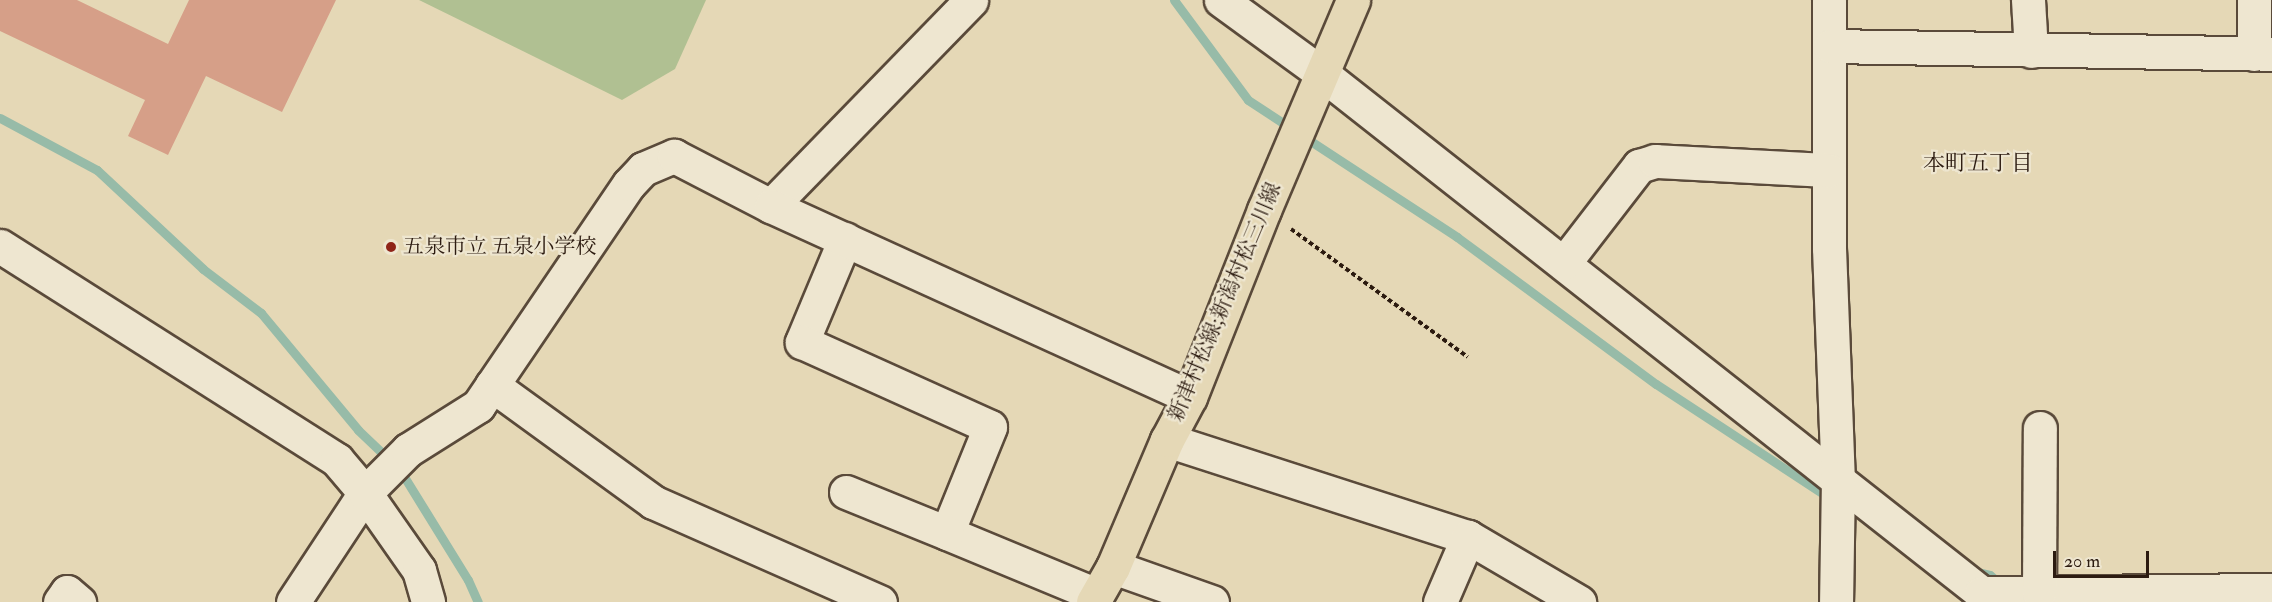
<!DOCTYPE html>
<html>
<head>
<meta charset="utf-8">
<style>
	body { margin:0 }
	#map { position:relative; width:2272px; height:602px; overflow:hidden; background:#e5d8b6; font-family:"IM FELL Double Pica","Noto Serif JP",serif }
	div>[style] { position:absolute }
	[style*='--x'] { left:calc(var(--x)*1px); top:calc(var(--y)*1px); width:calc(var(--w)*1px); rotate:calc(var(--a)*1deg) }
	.green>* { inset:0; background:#b0c092 }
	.stream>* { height:9px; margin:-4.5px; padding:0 4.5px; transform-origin:4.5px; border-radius:4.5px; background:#97bba8 }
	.building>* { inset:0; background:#d69f88 }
	.path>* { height:4px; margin-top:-2px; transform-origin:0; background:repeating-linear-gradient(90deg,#2c1b10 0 4.5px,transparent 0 7.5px) }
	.roads { filter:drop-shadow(2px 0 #5a4a3a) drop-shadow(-2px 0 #5a4a3a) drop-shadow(0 2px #5a4a3a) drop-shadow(0 -2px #5a4a3a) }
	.minor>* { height:33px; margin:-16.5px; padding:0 16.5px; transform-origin:16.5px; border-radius:16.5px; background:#eee6d0 }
	.major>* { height:33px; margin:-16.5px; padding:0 16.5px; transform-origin:16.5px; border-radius:16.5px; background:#e5d8b6 }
	.dots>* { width:16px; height:16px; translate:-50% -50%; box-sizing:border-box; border:3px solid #eee6d0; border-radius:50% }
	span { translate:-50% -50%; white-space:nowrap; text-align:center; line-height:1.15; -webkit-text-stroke:4.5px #eee6d0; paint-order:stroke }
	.poi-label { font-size:21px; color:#2c1b10 }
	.left { translate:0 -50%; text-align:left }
	.street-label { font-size:21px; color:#2c1b10 }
	.neighbourhood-label { font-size:22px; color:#2c1b10 }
	.scale { position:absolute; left:2053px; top:551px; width:96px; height:27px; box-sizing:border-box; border:3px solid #2c1b10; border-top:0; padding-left:8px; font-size:18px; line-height:21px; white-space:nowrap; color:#2c1b10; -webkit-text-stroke:4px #eee6d0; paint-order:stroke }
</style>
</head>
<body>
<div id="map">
	<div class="green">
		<i style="clip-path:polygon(419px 0,706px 0,675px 69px,622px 100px)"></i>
	</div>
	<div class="stream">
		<i style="--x:1174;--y:0;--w:124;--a:53.5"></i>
		<i style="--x:1248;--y:100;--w:250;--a:33.2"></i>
		<i style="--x:1457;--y:237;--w:247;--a:36.5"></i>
		<i style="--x:1656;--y:384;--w:209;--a:33.3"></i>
		<i style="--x:0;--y:118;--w:110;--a:28.2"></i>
		<i style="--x:97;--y:170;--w:145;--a:43"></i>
		<i style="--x:203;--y:269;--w:73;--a:37.2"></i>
		<i style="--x:261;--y:313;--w:152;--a:50.3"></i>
		<i style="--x:358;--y:430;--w:58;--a:43.6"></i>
		<i style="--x:400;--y:470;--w:129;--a:58.3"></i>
		<i style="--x:468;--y:580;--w:24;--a:66"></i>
		<i style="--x:1973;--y:571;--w:17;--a:13"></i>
		<i style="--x:1990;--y:575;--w:13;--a:42"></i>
	</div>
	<div class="building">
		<i style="clip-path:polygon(0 0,77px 0,168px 44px,189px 0,336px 0,282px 112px,206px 76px,168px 155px,128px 136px,145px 100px,0 31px)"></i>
	</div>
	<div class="path">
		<i style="--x:1291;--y:229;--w:218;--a:35.9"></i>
	</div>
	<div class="roads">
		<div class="minor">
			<i style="--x:1221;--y:0;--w:124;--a:36.1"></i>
			<i style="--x:1321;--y:73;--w:855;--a:38.21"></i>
			<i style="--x:1829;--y:0;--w:248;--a:90"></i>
			<i style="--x:1829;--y:248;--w:230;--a:87.8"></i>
			<i style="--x:1838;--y:478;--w:124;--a:90.9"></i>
			<i style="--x:2028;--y:0;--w:51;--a:86.6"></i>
			<i style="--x:2254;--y:0;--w:54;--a:90"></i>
			<i style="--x:1830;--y:46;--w:442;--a:1"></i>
			<i style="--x:771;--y:206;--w:287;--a:-45.8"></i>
			<i style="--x:845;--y:239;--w:112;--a:112.7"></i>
			<i style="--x:802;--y:342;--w:206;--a:24.3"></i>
			<i style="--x:990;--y:427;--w:114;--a:112.1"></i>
			<i style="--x:947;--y:533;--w:162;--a:22.5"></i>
			<i style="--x:0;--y:246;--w:399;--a:32.4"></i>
			<i style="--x:337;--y:460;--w:43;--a:49.7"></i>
			<i style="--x:365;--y:493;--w:94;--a:55"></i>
			<i style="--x:419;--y:570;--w:33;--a:74"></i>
			<i style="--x:1564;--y:263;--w:123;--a:-52.3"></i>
			<i style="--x:1639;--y:166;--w:17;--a:-17"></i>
			<i style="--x:1655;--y:161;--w:174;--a:3"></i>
			<i style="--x:492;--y:385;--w:199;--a:36"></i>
			<i style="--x:653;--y:502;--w:248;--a:23.8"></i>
			<i style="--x:1167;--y:440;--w:316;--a:17.9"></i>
			<i style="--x:1468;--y:537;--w:129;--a:30.4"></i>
			<i style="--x:846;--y:492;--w:109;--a:22.1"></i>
			<i style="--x:1113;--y:567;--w:105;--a:19.5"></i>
			<i style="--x:1981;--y:593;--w:291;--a:-0.6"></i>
			<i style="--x:2039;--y:593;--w:165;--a:-89.7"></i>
			<i style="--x:60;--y:602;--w:12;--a:-55"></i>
			<i style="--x:67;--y:592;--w:16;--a:40"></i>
			<i style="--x:293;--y:602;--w:131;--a:-56.6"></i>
			<i style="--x:365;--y:493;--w:61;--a:-45"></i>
			<i style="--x:408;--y:450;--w:83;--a:-32.2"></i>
			<i style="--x:478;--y:406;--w:268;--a:-55.8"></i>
			<i style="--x:629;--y:184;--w:21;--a:-47"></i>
			<i style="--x:643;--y:169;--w:34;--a:-23"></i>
			<i style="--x:674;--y:156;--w:109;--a:27.3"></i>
			<i style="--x:771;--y:206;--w:460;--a:24.5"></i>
			<i style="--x:1440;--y:602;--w:71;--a:-66.7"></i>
		</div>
		<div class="major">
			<i style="--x:1093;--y:602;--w:40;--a:-60.3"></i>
			<i style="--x:1113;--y:567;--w:138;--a:-67"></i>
			<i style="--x:1167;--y:440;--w:49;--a:-61.9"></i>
			<i style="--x:1190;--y:397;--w:201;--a:-68.4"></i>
			<i style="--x:1264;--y:210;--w:228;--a:-67"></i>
		</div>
	</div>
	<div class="dots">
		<i style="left:391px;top:247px;background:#8f2418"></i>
	</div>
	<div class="poi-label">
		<span class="left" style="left:403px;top:247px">五泉市立 五泉小学校</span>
	</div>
	<div class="street-label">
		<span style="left:1225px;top:302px;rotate:-67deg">新津村松線;新潟村松三川線</span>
	</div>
	<div class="neighbourhood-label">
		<span style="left:1978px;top:164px">本町五丁目</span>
	</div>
	<div class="scale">20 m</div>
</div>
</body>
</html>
